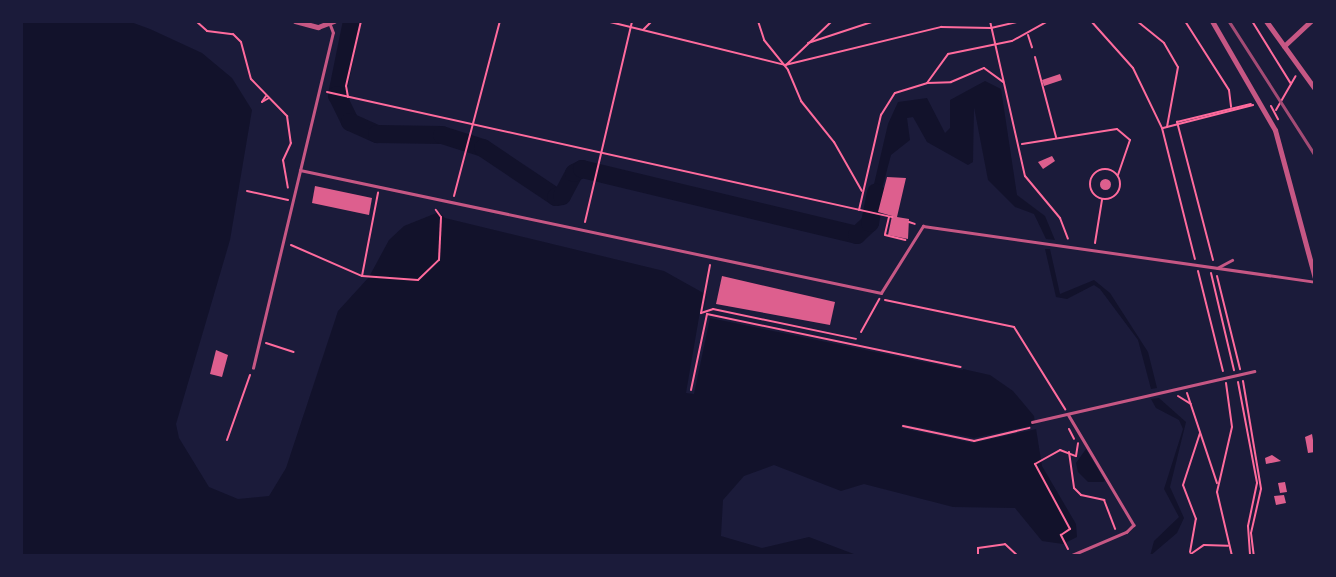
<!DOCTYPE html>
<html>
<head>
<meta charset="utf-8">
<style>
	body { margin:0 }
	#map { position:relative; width:1336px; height:577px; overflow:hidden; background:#1b1b3a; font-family:Inter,sans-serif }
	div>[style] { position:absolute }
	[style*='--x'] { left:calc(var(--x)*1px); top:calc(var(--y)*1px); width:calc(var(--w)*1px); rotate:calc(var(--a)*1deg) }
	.water>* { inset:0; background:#12122b }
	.pier>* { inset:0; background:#1b1b3a }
	.river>* { height:18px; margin:-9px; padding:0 9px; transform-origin:9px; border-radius:9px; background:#12122b }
	.building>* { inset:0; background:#dd5f8e }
	.round { border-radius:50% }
	.path>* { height:2px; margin:-1px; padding:0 1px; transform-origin:1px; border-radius:1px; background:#ff6b9d }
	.path>.ring { margin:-1px; padding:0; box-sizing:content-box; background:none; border:2px solid #ff6b9d; border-radius:50% }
	.service>* { height:2.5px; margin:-1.25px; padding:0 1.25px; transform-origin:1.25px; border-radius:1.25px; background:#c65784 }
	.minor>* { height:5px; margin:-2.5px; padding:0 2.5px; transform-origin:2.5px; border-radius:2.5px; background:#c65784 }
	.rail>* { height:2.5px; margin:-1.25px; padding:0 1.25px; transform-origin:1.25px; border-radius:1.25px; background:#a44b75 }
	span { translate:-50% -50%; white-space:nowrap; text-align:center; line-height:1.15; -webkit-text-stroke:7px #1b1b3a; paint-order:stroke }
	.frame { position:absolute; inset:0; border:23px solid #1b1b3a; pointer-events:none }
</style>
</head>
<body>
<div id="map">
	<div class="water">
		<i style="clip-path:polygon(21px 21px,128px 21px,150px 29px,202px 53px,232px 78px,252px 110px,230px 240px,176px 424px,179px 438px,209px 487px,238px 499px,269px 496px,286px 468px,338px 311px,369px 277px,389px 240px,404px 226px,439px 212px,445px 218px,664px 271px,707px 295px,703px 311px,990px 375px,1013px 391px,1034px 416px,1042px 466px,1076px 524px,1077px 537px,1063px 544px,1042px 541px,1015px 508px,953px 507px,864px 484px,841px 491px,774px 465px,744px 476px,723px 500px,721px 536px,762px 548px,809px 537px,859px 556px,21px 556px)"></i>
		<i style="clip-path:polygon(985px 81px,1001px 89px,1017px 195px,1045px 216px,1055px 240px,1046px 239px,1034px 214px,1015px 207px,988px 180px,974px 107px,973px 162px,968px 165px,927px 142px,913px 117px,907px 118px,910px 140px,891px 155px,876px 212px,868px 210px,888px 124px,898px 102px,927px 98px,945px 133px,950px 128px,950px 100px)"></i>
		<i style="clip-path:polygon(1045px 249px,1050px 249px,1060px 294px,1094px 280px,1110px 293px,1148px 352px,1157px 388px,1151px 389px,1138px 340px,1100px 289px,1094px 285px,1067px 299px,1056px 297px)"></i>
		<i style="clip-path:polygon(1159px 398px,1186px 422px,1170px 487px,1184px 518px,1177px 533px,1150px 556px,1154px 541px,1179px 517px,1164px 489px,1183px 429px,1179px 420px,1156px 408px,1151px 399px)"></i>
		<i style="clip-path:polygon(1086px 449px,1105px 481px,1103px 482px,1088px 482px,1078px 472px,1076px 463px)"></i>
	</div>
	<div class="pier">
		<i style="clip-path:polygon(703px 294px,707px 295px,703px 311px,964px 365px,963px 370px,710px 318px,694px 394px,686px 393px)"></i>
		<i style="clip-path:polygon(902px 424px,974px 438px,1039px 424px,1041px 428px,973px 443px,901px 428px)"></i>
	</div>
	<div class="river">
		<i style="--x:352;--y:21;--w:76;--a:101.5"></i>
		<i style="--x:337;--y:95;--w:30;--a:64"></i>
		<i style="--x:350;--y:122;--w:30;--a:24"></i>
		<i style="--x:377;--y:134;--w:65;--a:0.9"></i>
		<i style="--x:442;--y:135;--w:43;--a:17.6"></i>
		<i style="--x:483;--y:148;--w:88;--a:33.9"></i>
		<i style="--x:556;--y:197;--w:6;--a:-9"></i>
		<i style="--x:562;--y:196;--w:26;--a:-62"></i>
		<i style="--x:574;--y:173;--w:9;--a:-27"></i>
		<i style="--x:582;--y:169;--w:283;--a:13.5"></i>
		<i style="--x:857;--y:235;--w:18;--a:-43"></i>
		<i style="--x:870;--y:223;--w:31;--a:-79"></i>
	</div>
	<div class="building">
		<i style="clip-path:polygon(1060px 74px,1062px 80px,1044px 86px,1042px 80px)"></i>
		<i style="clip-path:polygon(1052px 156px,1055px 161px,1043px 169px,1038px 162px)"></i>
		<i style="clip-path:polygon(887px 177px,906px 178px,897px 217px,909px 219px,908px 239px,888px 235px,892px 216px,878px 212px)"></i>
		<i class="round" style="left:1099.5px;top:178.5px;width:11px;height:11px"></i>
		<i style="clip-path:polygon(315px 186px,372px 198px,369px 215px,312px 203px)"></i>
		<i style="clip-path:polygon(722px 276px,835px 302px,830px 325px,716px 304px)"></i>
		<i style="clip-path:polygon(216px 350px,228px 355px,222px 377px,210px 374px)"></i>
		<i style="clip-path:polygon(1312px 434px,1315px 452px,1308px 453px,1305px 437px)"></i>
		<i style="clip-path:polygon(1272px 455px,1281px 461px,1266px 464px,1265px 458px)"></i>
		<i style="clip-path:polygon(1285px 482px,1287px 492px,1280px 493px,1278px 483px)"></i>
		<i style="clip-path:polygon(1284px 495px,1286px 503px,1276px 505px,1274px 496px)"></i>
	</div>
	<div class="path">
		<i style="--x:196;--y:21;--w:15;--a:42"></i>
		<i style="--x:207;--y:31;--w:26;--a:7"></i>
		<i style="--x:233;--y:34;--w:11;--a:45"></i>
		<i style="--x:241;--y:42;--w:38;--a:75"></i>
		<i style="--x:251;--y:79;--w:52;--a:45.8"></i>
		<i style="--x:287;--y:116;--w:27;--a:82"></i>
		<i style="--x:291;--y:143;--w:19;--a:115"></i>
		<i style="--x:283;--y:160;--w:28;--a:80"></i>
		<i style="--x:606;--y:21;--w:184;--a:13.8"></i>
		<i style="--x:785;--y:65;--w:161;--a:-13.7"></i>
		<i style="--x:941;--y:27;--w:50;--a:1.1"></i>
		<i style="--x:991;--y:28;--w:31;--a:-13"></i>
		<i style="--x:758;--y:21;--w:20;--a:72"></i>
		<i style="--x:764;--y:40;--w:38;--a:51"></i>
		<i style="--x:788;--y:70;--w:34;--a:67"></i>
		<i style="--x:801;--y:101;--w:53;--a:51.2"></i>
		<i style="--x:834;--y:142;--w:56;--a:60.3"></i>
		<i style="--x:990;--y:21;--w:159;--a:77.3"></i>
		<i style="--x:1025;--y:176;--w:55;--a:50.2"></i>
		<i style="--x:1060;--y:218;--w:22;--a:69"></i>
		<i style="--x:1091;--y:21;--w:63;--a:48.2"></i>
		<i style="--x:1133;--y:68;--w:67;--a:64.2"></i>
		<i style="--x:1162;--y:128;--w:135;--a:75.9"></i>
		<i style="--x:1137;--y:21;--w:35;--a:39"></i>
		<i style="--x:1164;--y:43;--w:28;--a:60"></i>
		<i style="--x:1178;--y:67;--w:61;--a:100.4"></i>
		<i style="--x:1185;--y:21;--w:82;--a:57.5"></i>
		<i style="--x:1229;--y:90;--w:17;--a:83"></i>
		<i style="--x:1252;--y:21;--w:74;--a:58.2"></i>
		<i style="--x:643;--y:30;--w:13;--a:-45"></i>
		<i style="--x:1028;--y:35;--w:13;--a:72"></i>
		<i style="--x:808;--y:43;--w:71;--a:-18.2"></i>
		<i style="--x:1035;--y:57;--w:83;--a:75.3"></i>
		<i style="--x:786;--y:65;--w:64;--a:-43.7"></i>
		<i style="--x:927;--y:83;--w:36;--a:-54"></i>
		<i style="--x:948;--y:54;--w:65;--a:-11.5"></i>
		<i style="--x:1012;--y:41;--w:41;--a:-29.1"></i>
		<i style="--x:327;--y:92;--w:579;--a:12.48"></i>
		<i style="--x:266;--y:96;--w:7;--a:124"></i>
		<i style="--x:262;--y:102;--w:8;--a:-30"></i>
		<i style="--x:348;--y:97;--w:11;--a:-100"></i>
		<i style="--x:346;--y:86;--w:67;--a:-77"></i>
		<i style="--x:1271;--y:106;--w:15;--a:62"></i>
		<i style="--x:1276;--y:110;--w:39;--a:-60"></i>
		<i style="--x:1163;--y:128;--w:93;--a:-14.3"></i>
		<i style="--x:1022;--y:144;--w:96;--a:-9"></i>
		<i style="--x:1117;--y:129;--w:17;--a:40"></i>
		<i style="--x:1130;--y:140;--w:37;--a:109"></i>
		<i class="ring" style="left:1090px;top:169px;width:28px;height:28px"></i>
		<i style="--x:247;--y:191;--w:42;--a:12.4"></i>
		<i style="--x:454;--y:196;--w:181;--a:-75.3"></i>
		<i style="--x:859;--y:210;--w:98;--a:-77"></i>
		<i style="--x:881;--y:115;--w:26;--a:-58"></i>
		<i style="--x:895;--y:93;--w:34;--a:-17"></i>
		<i style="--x:927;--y:83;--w:24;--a:-2"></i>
		<i style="--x:951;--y:82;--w:36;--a:-23"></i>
		<i style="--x:984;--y:68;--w:24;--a:36"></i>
		<i style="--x:889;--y:217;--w:18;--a:103"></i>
		<i style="--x:885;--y:235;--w:21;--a:14"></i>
		<i style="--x:585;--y:222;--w:206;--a:-76.8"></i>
		<i style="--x:909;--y:222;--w:6;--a:18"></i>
		<i style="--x:1095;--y:243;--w:44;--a:-80.8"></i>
		<i style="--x:291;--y:245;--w:77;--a:23.6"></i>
		<i style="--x:362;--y:276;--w:85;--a:-79.1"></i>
		<i style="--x:1213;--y:260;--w:143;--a:-104.6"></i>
		<i style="--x:1177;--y:122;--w:76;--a:-13.7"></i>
		<i style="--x:710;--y:265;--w:49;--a:100.6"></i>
		<i style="--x:701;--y:313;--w:13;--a:-18"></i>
		<i style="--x:713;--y:309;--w:146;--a:11.8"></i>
		<i style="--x:1198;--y:271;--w:103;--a:76"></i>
		<i style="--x:1211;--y:273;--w:100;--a:76.7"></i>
		<i style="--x:362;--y:276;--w:56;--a:4.1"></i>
		<i style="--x:418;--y:280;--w:29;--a:-44"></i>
		<i style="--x:439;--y:260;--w:43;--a:-87.3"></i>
		<i style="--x:441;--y:217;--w:9;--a:-126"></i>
		<i style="--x:1217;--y:276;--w:96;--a:76.1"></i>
		<i style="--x:885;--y:300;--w:132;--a:11.8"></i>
		<i style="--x:1014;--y:327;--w:97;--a:58.1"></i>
		<i style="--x:861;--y:332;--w:38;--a:-61"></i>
		<i style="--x:266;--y:343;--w:29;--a:18"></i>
		<i style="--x:1243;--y:381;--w:109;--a:80.5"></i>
		<i style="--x:1261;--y:489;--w:45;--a:102.8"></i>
		<i style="--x:1251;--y:533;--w:23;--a:83"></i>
		<i style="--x:1238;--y:382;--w:103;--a:79.3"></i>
		<i style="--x:1257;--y:483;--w:44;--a:101.8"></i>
		<i style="--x:1248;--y:526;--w:30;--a:86"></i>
		<i style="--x:1226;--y:383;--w:44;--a:82.2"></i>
		<i style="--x:1232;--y:427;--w:67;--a:103"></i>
		<i style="--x:1217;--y:492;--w:66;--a:76.8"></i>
		<i style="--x:691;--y:390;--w:78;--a:-78.1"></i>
		<i style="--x:707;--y:314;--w:259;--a:11.8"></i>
		<i style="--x:1187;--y:393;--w:95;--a:71.6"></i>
		<i style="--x:1178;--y:396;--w:15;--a:32"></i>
		<i style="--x:903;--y:426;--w:73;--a:11.9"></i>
		<i style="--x:974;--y:441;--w:57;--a:-13.3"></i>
		<i style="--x:1069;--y:429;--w:11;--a:63"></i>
		<i style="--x:227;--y:440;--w:69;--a:-70.5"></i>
		<i style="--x:1069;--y:452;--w:36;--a:82"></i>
		<i style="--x:1074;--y:488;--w:10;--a:45"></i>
		<i style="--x:1081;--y:495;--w:24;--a:12"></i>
		<i style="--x:1104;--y:500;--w:31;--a:69"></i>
		<i style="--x:1068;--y:549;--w:16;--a:-117"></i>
		<i style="--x:1061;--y:535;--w:11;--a:-34"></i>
		<i style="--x:1070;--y:529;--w:74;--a:-118.3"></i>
		<i style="--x:1035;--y:464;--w:29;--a:-29"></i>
		<i style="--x:1060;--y:450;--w:17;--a:21"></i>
		<i style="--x:1076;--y:456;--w:13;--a:-81"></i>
		<i style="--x:1190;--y:552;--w:34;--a:-80"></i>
		<i style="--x:1196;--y:519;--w:36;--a:-111"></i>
		<i style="--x:1183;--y:485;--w:55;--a:-71.9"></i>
		<i style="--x:978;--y:556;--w:8;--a:-90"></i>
		<i style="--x:978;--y:548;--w:27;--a:-8"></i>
		<i style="--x:1005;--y:544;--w:18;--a:43"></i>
		<i style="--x:1188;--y:556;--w:19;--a:-35"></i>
		<i style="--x:1204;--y:545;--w:24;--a:2"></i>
	</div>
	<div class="service">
		<i style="--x:300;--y:170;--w:594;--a:11.95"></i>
		<i style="--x:881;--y:293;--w:79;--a:-57.9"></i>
		<i style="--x:923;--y:226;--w:396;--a:8.1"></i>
		<i style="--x:1217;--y:268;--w:17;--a:-28"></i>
		<i style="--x:253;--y:368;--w:344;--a:-76.6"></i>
		<i style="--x:333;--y:33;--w:9;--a:-111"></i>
		<i style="--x:1068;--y:414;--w:129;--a:59.3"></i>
		<i style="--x:1134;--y:525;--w:10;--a:135"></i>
		<i style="--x:1127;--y:532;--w:61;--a:156.8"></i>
		<i style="--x:1032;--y:422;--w:228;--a:-12.9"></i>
	</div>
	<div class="minor">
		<i style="--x:295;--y:21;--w:24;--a:15"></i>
		<i style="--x:318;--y:27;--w:17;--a:-21"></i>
		<i style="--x:1212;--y:21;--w:126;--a:60"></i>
		<i style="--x:1275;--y:130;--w:153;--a:74.9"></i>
		<i style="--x:1266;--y:21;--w:84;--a:54.2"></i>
		<i style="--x:1284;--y:46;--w:37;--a:-43"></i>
	</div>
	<div class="rail">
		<i style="--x:1229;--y:21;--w:159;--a:57.3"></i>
	</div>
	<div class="frame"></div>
</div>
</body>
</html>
